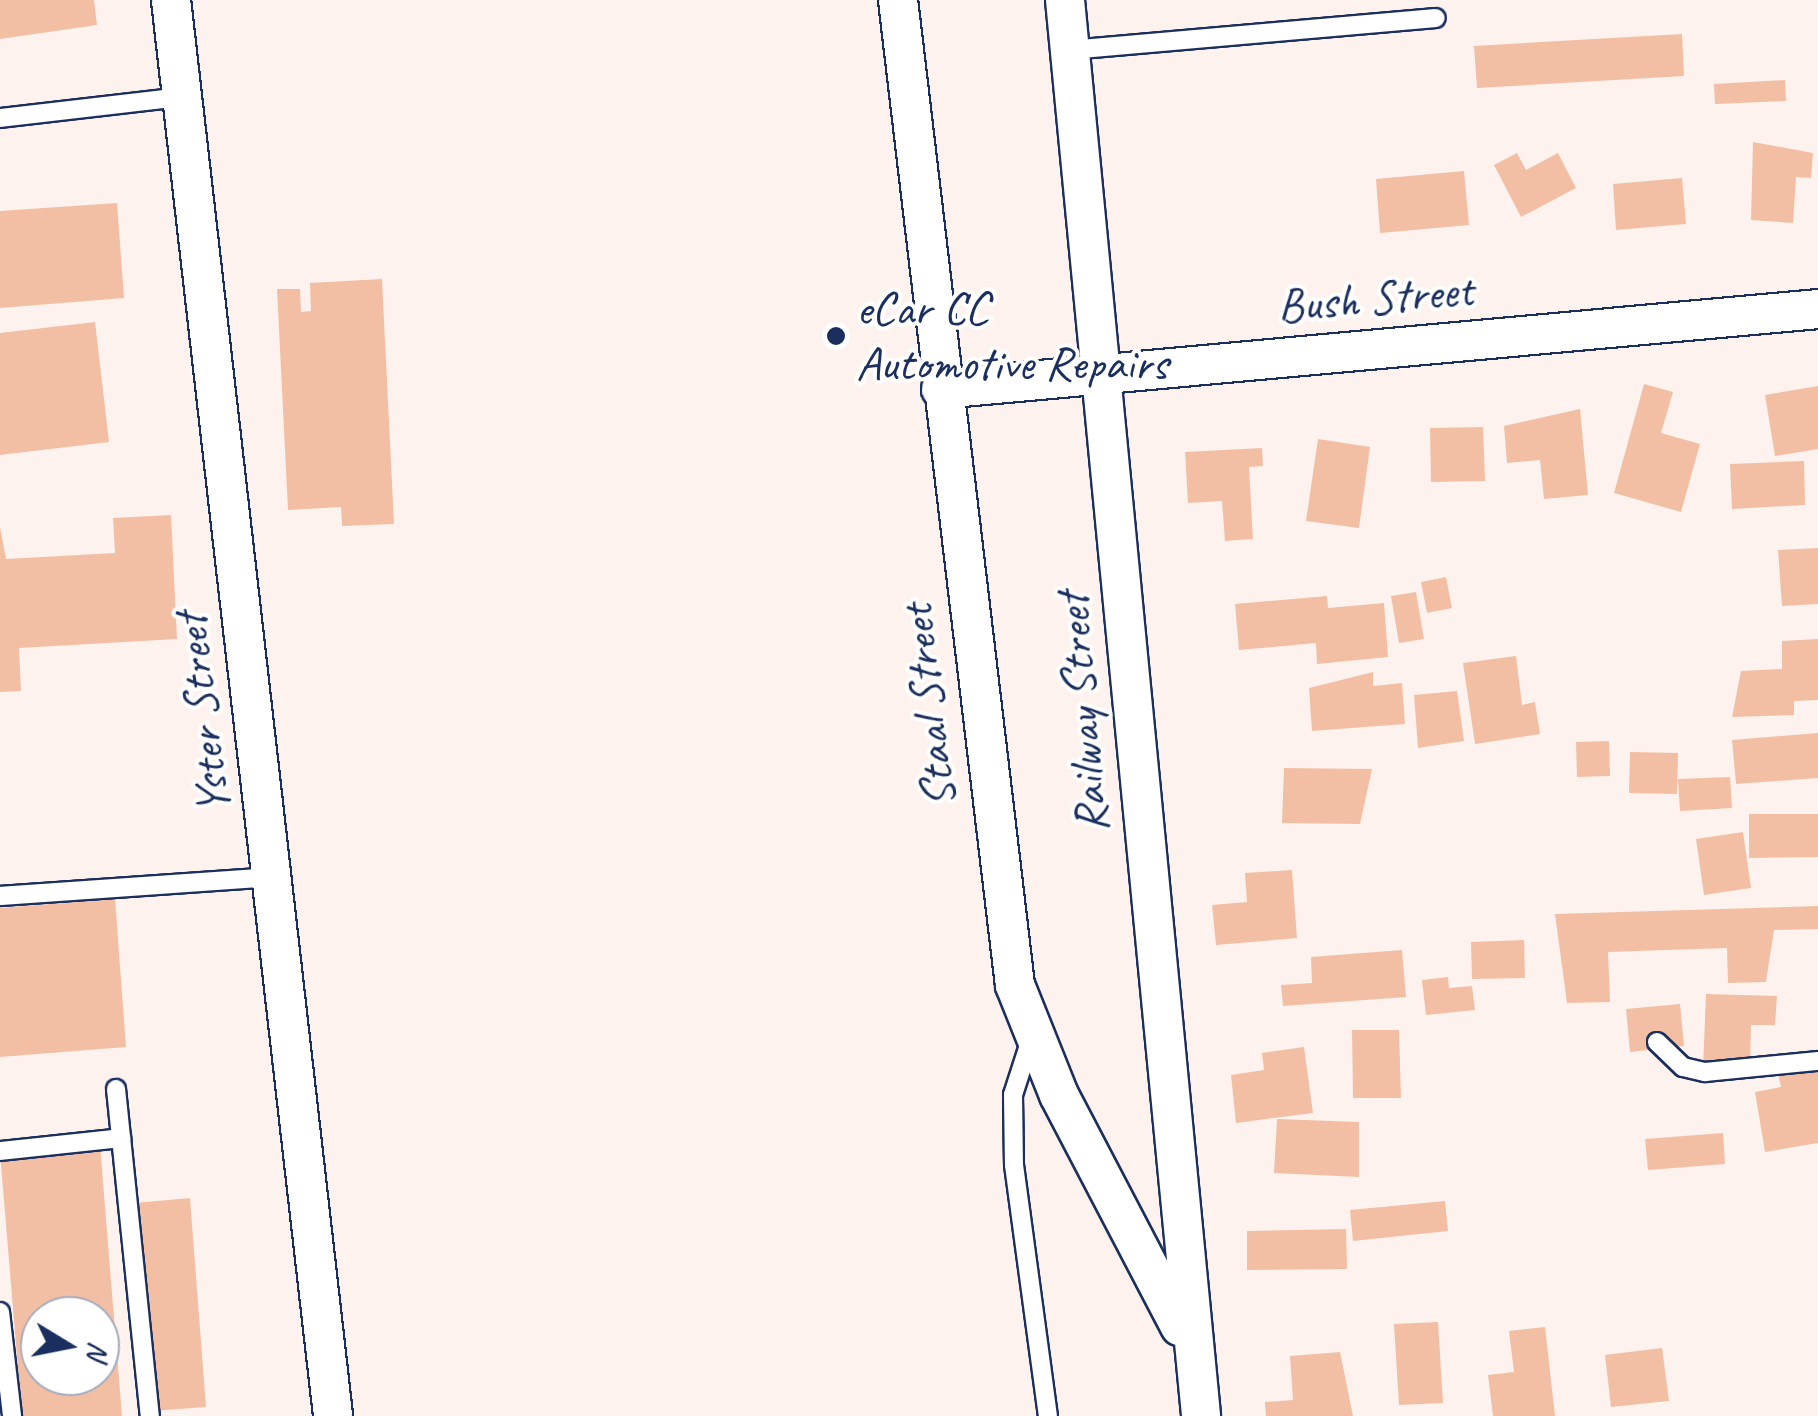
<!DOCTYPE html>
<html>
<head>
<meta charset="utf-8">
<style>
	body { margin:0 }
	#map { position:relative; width:1818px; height:1416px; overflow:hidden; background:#fdf2ed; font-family:Caveat,sans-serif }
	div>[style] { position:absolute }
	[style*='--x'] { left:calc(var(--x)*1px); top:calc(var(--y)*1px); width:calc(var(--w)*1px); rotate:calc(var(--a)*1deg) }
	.building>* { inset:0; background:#f3bfa4 }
	.roads { filter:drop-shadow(2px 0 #1b2f5e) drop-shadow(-2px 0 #1b2f5e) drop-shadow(0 2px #1b2f5e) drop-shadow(0 -2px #1b2f5e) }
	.service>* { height:18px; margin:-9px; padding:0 9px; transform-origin:9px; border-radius:9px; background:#fff }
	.minor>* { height:38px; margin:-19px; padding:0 19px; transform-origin:19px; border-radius:19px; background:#fff }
	.dots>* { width:28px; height:28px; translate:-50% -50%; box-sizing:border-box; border:5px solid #fff; border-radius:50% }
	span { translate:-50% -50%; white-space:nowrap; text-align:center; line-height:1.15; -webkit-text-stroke:8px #fff; paint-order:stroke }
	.street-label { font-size:48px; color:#1b2f5e }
	.poi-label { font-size:48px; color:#1b2f5e }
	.left { translate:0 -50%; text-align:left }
	.north { position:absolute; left:20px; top:1296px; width:100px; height:100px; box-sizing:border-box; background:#fff; border:2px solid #a4acbf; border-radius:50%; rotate:100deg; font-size:28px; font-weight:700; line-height:40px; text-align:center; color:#1b2f5e }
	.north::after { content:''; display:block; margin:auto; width:35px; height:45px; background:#1b2f5e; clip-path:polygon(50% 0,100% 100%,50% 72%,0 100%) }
</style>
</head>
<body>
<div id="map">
	<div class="building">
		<i style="clip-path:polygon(0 0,94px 0,97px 25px,0 39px)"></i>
		<i style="clip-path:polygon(1682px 34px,1684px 76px,1477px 88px,1474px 46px)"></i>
		<i style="clip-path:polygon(1785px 80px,1786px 101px,1715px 104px,1714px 84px)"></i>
		<i style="clip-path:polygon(1753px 142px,1813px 153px,1811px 178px,1796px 177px,1793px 223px,1751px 220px)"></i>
		<i style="clip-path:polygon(1517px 153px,1526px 170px,1558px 153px,1576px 188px,1521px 217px,1494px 165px)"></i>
		<i style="clip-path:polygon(1464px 171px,1469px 225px,1380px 233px,1376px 179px)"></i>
		<i style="clip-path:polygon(1682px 178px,1686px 224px,1616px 230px,1613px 184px)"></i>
		<i style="clip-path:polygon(117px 203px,124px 298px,0 308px,0 211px)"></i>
		<i style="clip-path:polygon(382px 279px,394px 524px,342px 526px,341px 507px,288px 510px,277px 289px,300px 289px,301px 312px,311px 311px,310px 283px)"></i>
		<i style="clip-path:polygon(95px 322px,109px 442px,0 455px,0 333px)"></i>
		<i style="clip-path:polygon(1644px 384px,1673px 392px,1661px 433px,1700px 444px,1681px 512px,1614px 493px)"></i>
		<i style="clip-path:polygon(1818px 386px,1818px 449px,1775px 456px,1765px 395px)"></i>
		<i style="clip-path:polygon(1580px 409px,1588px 495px,1544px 499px,1540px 460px,1507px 463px,1504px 426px)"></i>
		<i style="clip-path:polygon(1483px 427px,1485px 481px,1431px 482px,1430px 428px)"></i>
		<i style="clip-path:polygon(1318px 439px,1370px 447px,1359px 528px,1306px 521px)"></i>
		<i style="clip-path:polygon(1262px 448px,1263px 466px,1249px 467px,1253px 539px,1225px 541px,1222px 501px,1188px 503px,1185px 452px)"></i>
		<i style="clip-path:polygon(1804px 461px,1805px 505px,1732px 509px,1730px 464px)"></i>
		<i style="clip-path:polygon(171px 515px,177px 639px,19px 648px,21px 691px,0 692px,0 527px,6px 559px,115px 553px,113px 518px)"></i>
		<i style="clip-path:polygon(1818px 548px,1818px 604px,1782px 606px,1778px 550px)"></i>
		<i style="clip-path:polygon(1446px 577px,1452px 608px,1427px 613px,1421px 582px)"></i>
		<i style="clip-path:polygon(1416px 592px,1424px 639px,1399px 643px,1391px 596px)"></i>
		<i style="clip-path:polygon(1327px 596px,1328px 608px,1384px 603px,1388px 657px,1317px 664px,1316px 643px,1239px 650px,1235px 604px)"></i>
		<i style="clip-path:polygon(1818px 639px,1818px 700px,1794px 701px,1794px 715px,1732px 717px,1741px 671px,1782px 669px,1782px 641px)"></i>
		<i style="clip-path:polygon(1516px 656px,1522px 705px,1535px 702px,1540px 734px,1475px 744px,1463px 663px)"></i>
		<i style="clip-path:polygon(1373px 672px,1373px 686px,1402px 683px,1405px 724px,1312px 731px,1309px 688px)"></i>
		<i style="clip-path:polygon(1457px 691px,1464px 741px,1418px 748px,1414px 695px)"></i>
		<i style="clip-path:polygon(1818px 733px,1818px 778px,1736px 784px,1732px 740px)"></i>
		<i style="clip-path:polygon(1609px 741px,1610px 776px,1577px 777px,1576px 742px)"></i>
		<i style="clip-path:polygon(1630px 752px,1678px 753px,1677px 794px,1629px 793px)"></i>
		<i style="clip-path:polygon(1284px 768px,1372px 769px,1360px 824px,1282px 823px)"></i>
		<i style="clip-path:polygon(1730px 777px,1732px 808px,1680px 811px,1678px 779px)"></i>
		<i style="clip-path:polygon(1749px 814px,1818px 814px,1818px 857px,1749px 858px)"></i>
		<i style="clip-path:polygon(1743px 832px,1751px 888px,1704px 895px,1696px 839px)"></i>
		<i style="clip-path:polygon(1292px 870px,1297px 938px,1216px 945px,1212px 905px,1247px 902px,1245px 873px)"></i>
		<i style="clip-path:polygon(115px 899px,126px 1047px,0 1057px,0 908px)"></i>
		<i style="clip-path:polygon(1818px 906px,1818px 929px,1774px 930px,1766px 982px,1728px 983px,1727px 948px,1608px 952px,1610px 1002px,1567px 1003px,1555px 914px)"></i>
		<i style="clip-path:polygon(1524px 940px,1525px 978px,1472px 979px,1471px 942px)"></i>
		<i style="clip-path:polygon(1402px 950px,1406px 997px,1283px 1006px,1281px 985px,1312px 983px,1311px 957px)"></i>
		<i style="clip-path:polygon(1448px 977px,1449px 988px,1472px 986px,1475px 1010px,1426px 1015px,1422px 980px)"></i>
		<i style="clip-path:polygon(1706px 994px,1777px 996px,1775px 1025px,1751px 1025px,1750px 1071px,1703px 1069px)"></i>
		<i style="clip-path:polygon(1680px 1004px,1684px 1046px,1630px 1052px,1626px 1009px)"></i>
		<i style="clip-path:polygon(1352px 1030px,1399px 1030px,1401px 1098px,1353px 1098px)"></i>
		<i style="clip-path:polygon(1304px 1047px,1313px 1113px,1236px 1123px,1231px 1075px,1264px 1070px,1262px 1053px)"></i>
		<i style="clip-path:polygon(1818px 1066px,1818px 1143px,1765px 1152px,1755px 1092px,1781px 1087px,1778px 1073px)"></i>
		<i style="clip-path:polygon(1277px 1119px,1359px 1122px,1359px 1177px,1274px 1173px)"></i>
		<i style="clip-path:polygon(1723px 1133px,1725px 1164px,1648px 1170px,1645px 1139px)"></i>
		<i style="clip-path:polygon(evenodd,100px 1145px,122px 1416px,22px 1416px,0 1153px,100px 1145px,40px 1316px,100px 1316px,100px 1376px,40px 1376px,40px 1316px)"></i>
		<i style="clip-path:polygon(190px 1198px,206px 1407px,151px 1411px,135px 1203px)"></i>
		<i style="clip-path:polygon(1445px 1201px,1448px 1231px,1353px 1241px,1350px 1210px)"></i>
		<i style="clip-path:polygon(1346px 1229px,1347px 1269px,1247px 1270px,1247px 1231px)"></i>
		<i style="clip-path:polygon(1438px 1322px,1443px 1403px,1399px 1405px,1394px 1324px)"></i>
		<i style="clip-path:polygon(1545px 1327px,1555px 1416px,1493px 1416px,1488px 1375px,1514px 1372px,1509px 1331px)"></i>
		<i style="clip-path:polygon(1662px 1348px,1669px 1401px,1611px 1407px,1605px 1355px)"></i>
		<i style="clip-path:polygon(1340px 1352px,1353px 1416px,1266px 1416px,1265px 1402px,1293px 1400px,1290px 1356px)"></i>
	</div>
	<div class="roads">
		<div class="service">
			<i style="--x:1070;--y:50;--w:367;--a:-5"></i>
			<i style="--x:0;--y:118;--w:183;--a:-6.6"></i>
			<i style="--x:0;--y:896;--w:272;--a:-4"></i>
			<i style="--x:1032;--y:1036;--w:62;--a:107.9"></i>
			<i style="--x:1013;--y:1095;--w:70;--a:89.2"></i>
			<i style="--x:1014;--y:1165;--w:253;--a:82.3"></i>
			<i style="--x:1657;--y:1042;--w:36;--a:44"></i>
			<i style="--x:1683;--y:1067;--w:23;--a:13"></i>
			<i style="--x:1705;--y:1072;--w:114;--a:-5.6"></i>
			<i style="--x:116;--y:1089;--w:329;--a:84.1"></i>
			<i style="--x:0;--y:1151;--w:122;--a:-6.1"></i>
			<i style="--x:0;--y:1312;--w:105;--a:83.4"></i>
		</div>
		<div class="minor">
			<i style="--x:171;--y:0;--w:1425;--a:83.47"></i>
			<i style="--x:898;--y:0;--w:992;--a:83.23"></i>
			<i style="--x:1015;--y:985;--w:118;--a:68.2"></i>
			<i style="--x:1059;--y:1095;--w:261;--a:62.4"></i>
			<i style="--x:1065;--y:0;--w:1423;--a:84.51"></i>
			<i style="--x:941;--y:389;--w:881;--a:-5.21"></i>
		</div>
	</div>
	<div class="dots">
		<i style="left:836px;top:336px;background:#1b2f5e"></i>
	</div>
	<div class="street-label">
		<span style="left:1375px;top:298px;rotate:-5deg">Bush Street</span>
		<span style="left:928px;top:706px;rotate:-97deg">Staal Street</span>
		<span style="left:1082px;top:713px;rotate:-95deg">Railway Street</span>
		<span style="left:202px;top:714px;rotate:-97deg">Yster Street</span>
	</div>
	<div class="poi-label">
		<span class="left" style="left:856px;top:336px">eCar CC<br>Automotive Repairs</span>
	</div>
	<div class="north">N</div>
</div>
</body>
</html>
